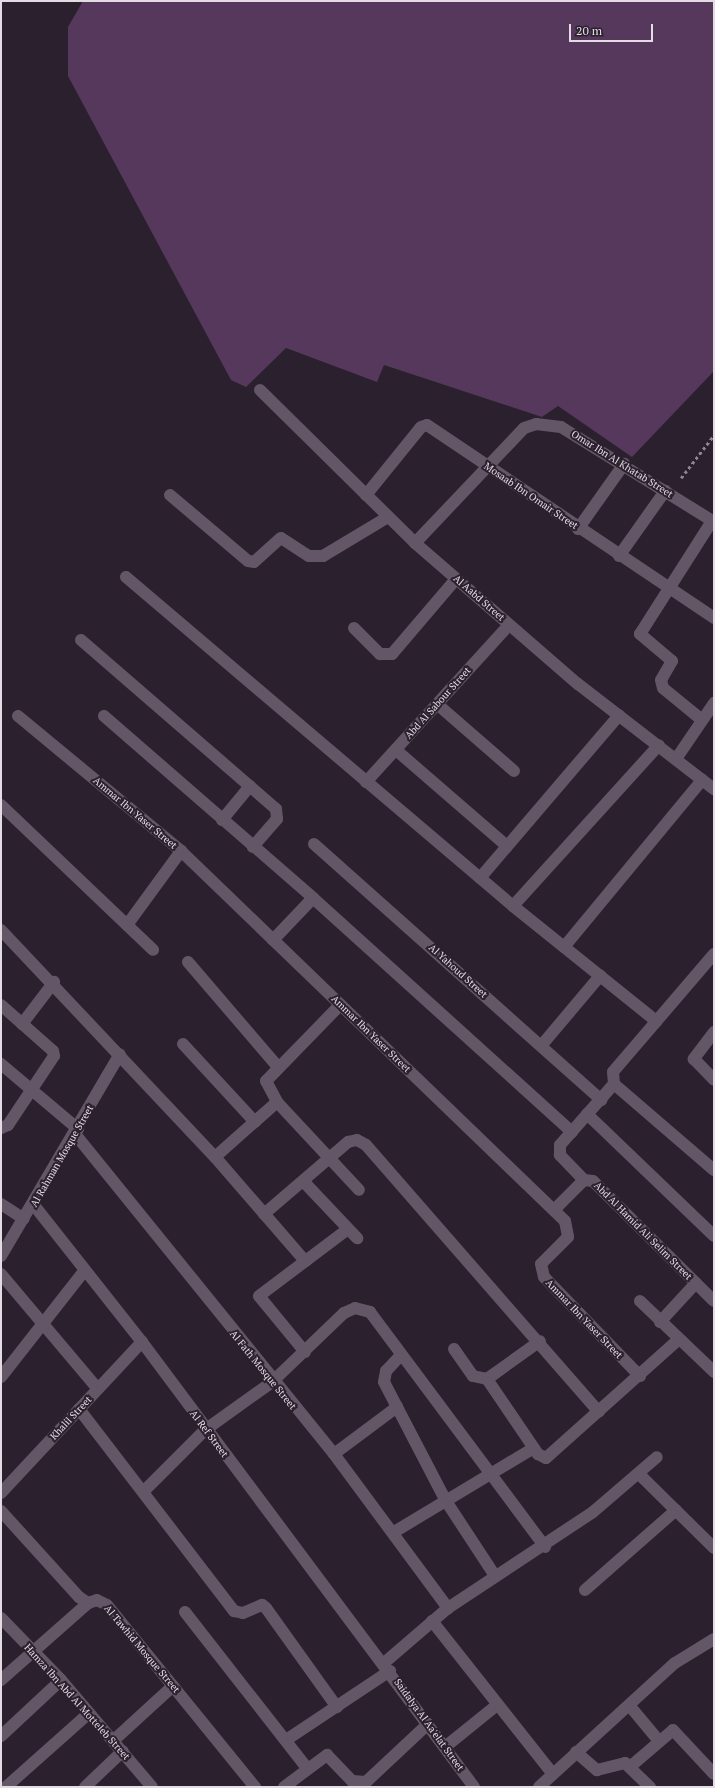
<!DOCTYPE html>
<html>
<head>
<meta charset="utf-8">
<style>
	body { margin:0 }
	#map { position:relative; width:715px; height:1788px; overflow:hidden; background:#2b202d; font-family:"PT Serif",serif }
	div>[style] { position:absolute }
	[style*='--x'] { left:calc(var(--x)*1px); top:calc(var(--y)*1px); width:calc(var(--w)*1px); rotate:calc(var(--a)*1deg) }
	.green>* { inset:0; background:#55385c }
	.path>* { height:2.5px; margin-top:-1.25px; transform-origin:0; background:repeating-linear-gradient(90deg,#8f8691 0 3px,transparent 0 6px) }
	.minor>* { height:12px; margin:-6px; padding:0 6px; transform-origin:6px; border-radius:6px; background:#635767 }
	span { translate:-50% -50%; white-space:nowrap; text-align:center; line-height:1.15; -webkit-text-stroke:4px #2b202d; paint-order:stroke }
	.street-label { font-size:10px; color:#e3dce5 }
	.frame { position:absolute; inset:0; border:2px solid #e3dce5; pointer-events:none }
	.scale { position:absolute; left:569px; top:24px; width:84px; height:18px; box-sizing:border-box; border:2px solid #e3dce5; border-top:0; padding-left:5px; font-size:12px; line-height:14px; white-space:nowrap; color:#e3dce5; -webkit-text-stroke:3px #2b202d; paint-order:stroke }
</style>
</head>
<body>
<div id="map">
	<div class="green">
		<i style="clip-path:polygon(83px 1px,714px 1px,714px 371px,632px 457px,558px 406px,542px 417px,384px 365px,377px 382px,286px 348px,246px 387px,231px 380px,68px 76px,68px 27px)"></i>
	</div>
	<div class="path">
		<i style="--x:681;--y:478;--w:54;--a:-52.5"></i>
	</div>
	<div class="minor">
		<i style="--x:260;--y:390;--w:218;--a:44.6"></i>
		<i style="--x:415;--y:543;--w:216;--a:40.9"></i>
		<i style="--x:578;--y:684;--w:172;--a:37.7"></i>
		<i style="--x:170;--y:495;--w:102;--a:40.2"></i>
		<i style="--x:248;--y:561;--w:6;--a:9"></i>
		<i style="--x:254;--y:562;--w:36;--a:-42"></i>
		<i style="--x:281;--y:538;--w:33;--a:33"></i>
		<i style="--x:309;--y:556;--w:14;--a:0"></i>
		<i style="--x:323;--y:556;--w:76;--a:-31"></i>
		<i style="--x:366;--y:495;--w:87;--a:-51"></i>
		<i style="--x:421;--y:427;--w:6;--a:-18"></i>
		<i style="--x:427;--y:425;--w:346;--a:33.9"></i>
		<i style="--x:578;--y:529;--w:80;--a:-54.7"></i>
		<i style="--x:415;--y:543;--w:158;--a:-46.5"></i>
		<i style="--x:524;--y:428;--w:13;--a:-18"></i>
		<i style="--x:536;--y:424;--w:25;--a:7"></i>
		<i style="--x:561;--y:427;--w:180;--a:31.8"></i>
		<i style="--x:619;--y:556;--w:80;--a:-54.7"></i>
		<i style="--x:126;--y:577;--w:508;--a:40.37"></i>
		<i style="--x:513;--y:906;--w:184;--a:38.8"></i>
		<i style="--x:354;--y:628;--w:37;--a:45"></i>
		<i style="--x:380;--y:654;--w:12;--a:0"></i>
		<i style="--x:392;--y:654;--w:99;--a:-49.5"></i>
		<i style="--x:81;--y:640;--w:258;--a:40.9"></i>
		<i style="--x:276;--y:809;--w:10;--a:84"></i>
		<i style="--x:277;--y:819;--w:37;--a:131"></i>
		<i style="--x:437;--y:704;--w:102;--a:41"></i>
		<i style="--x:18;--y:716;--w:212;--a:39.6"></i>
		<i style="--x:181;--y:851;--w:533;--a:43.94"></i>
		<i style="--x:565;--y:1221;--w:16;--a:79"></i>
		<i style="--x:568;--y:1237;--w:38;--a:135"></i>
		<i style="--x:541;--y:1264;--w:13;--a:77"></i>
		<i style="--x:544;--y:1277;--w:138;--a:45.9"></i>
		<i style="--x:104;--y:716;--w:277;--a:41"></i>
		<i style="--x:313;--y:898;--w:349;--a:42.1"></i>
		<i style="--x:702;--y:720;--w:50;--a:-140.6"></i>
		<i style="--x:663;--y:688;--w:8;--a:-104"></i>
		<i style="--x:661;--y:680;--w:22;--a:-60"></i>
		<i style="--x:672;--y:661;--w:42;--a:-139.8"></i>
		<i style="--x:640;--y:634;--w:134;--a:-57.5"></i>
		<i style="--x:396;--y:750;--w:147;--a:40.9"></i>
		<i style="--x:676;--y:759;--w:68;--a:-55.8"></i>
		<i style="--x:366;--y:782;--w:212;--a:-47.7"></i>
		<i style="--x:1;--y:805;--w:210;--a:43.6"></i>
		<i style="--x:222;--y:820;--w:44;--a:-50.5"></i>
		<i style="--x:314;--y:844;--w:385;--a:41.7"></i>
		<i style="--x:480;--y:878;--w:214;--a:-49.5"></i>
		<i style="--x:513;--y:906;--w:217;--a:-47.8"></i>
		<i style="--x:127;--y:925;--w:92;--a:-53.9"></i>
		<i style="--x:1;--y:930;--w:312;--a:46.7"></i>
		<i style="--x:215;--y:1157;--w:138;--a:49.1"></i>
		<i style="--x:273;--y:940;--w:58;--a:-46.4"></i>
		<i style="--x:564;--y:947;--w:217;--a:-50.4"></i>
		<i style="--x:714;--y:954;--w:155;--a:130.6"></i>
		<i style="--x:613;--y:1072;--w:12;--a:85"></i>
		<i style="--x:614;--y:1084;--w:132;--a:40.7"></i>
		<i style="--x:188;--y:962;--w:138;--a:49.4"></i>
		<i style="--x:1;--y:1005;--w:69;--a:41.5"></i>
		<i style="--x:53;--y:1051;--w:5;--a:79"></i>
		<i style="--x:54;--y:1056;--w:83;--a:123.7"></i>
		<i style="--x:8;--y:1125;--w:8;--a:157"></i>
		<i style="--x:340;--y:1005;--w:106;--a:134.2"></i>
		<i style="--x:266;--y:1081;--w:24;--a:62"></i>
		<i style="--x:277;--y:1102;--w:120;--a:47"></i>
		<i style="--x:22;--y:1024;--w:53;--a:-52.7"></i>
		<i style="--x:714;--y:1032;--w:34;--a:127"></i>
		<i style="--x:694;--y:1059;--w:29;--a:46"></i>
		<i style="--x:183;--y:1044;--w:106;--a:47.3"></i>
		<i style="--x:541;--y:1046;--w:92;--a:-49.9"></i>
		<i style="--x:1;--y:1064;--w:101;--a:40.2"></i>
		<i style="--x:587;--y:1114;--w:176;--a:43.8"></i>
		<i style="--x:75;--y:1134;--w:412;--a:51"></i>
		<i style="--x:334;--y:1454;--w:192;--a:53.5"></i>
		<i style="--x:215;--y:1157;--w:83;--a:-41.6"></i>
		<i style="--x:584;--y:1180;--w:35;--a:-134"></i>
		<i style="--x:560;--y:1155;--w:10;--a:-90"></i>
		<i style="--x:560;--y:1145;--w:81;--a:-48.5"></i>
		<i style="--x:303;--y:1181;--w:79;--a:46.5"></i>
		<i style="--x:1;--y:1204;--w:27;--a:33"></i>
		<i style="--x:33;--y:1204;--w:176;--a:51.7"></i>
		<i style="--x:142;--y:1342;--w:555;--a:53.27"></i>
		<i style="--x:554;--y:1210;--w:42;--a:-45"></i>
		<i style="--x:584;--y:1180;--w:9;--a:6"></i>
		<i style="--x:593;--y:1181;--w:170;--a:44.8"></i>
		<i style="--x:264;--y:1214;--w:111;--a:-40.6"></i>
		<i style="--x:348;--y:1142;--w:9;--a:-13"></i>
		<i style="--x:357;--y:1140;--w:10;--a:29"></i>
		<i style="--x:366;--y:1145;--w:354;--a:48.9"></i>
		<i style="--x:1;--y:1256;--w:234;--a:-59.5"></i>
		<i style="--x:1;--y:1274;--w:150;--a:49.9"></i>
		<i style="--x:640;--y:1301;--w:103;--a:43.8"></i>
		<i style="--x:660;--y:1322;--w:53;--a:-47.3"></i>
		<i style="--x:454;--y:1349;--w:33;--a:55"></i>
		<i style="--x:473;--y:1376;--w:14;--a:12"></i>
		<i style="--x:487;--y:1379;--w:91;--a:55.8"></i>
		<i style="--x:538;--y:1454;--w:9;--a:27"></i>
		<i style="--x:546;--y:1458;--w:177;--a:-41.8"></i>
		<i style="--x:305;--y:1352;--w:72;--a:-129.4"></i>
		<i style="--x:259;--y:1296;--w:111;--a:-37"></i>
		<i style="--x:401;--y:1355;--w:22;--a:133"></i>
		<i style="--x:386;--y:1371;--w:11;--a:100"></i>
		<i style="--x:384;--y:1382;--w:134;--a:62.5"></i>
		<i style="--x:446;--y:1501;--w:90;--a:56.8"></i>
		<i style="--x:1;--y:1377;--w:136;--a:-51.9"></i>
		<i style="--x:487;--y:1379;--w:65;--a:-35.6"></i>
		<i style="--x:79;--y:1409;--w:255;--a:52.5"></i>
		<i style="--x:234;--y:1611;--w:9;--a:13"></i>
		<i style="--x:243;--y:1613;--w:21;--a:-23"></i>
		<i style="--x:262;--y:1605;--w:5;--a:37"></i>
		<i style="--x:266;--y:1608;--w:122;--a:54.4"></i>
		<i style="--x:334;--y:1454;--w:79;--a:-36.7"></i>
		<i style="--x:640;--y:1475;--w:104;--a:44.6"></i>
		<i style="--x:143;--y:1492;--w:88;--a:-45"></i>
		<i style="--x:205;--y:1430;--w:82;--a:-35.6"></i>
		<i style="--x:272;--y:1382;--w:100;--a:-43.8"></i>
		<i style="--x:344;--y:1313;--w:12;--a:-24"></i>
		<i style="--x:355;--y:1308;--w:16;--a:15"></i>
		<i style="--x:370;--y:1312;--w:293;--a:53.3"></i>
		<i style="--x:1;--y:1493;--w:207;--a:-47"></i>
		<i style="--x:1;--y:1511;--w:116;--a:47.8"></i>
		<i style="--x:79;--y:1597;--w:11;--a:34"></i>
		<i style="--x:88;--y:1603;--w:9;--a:-18"></i>
		<i style="--x:97;--y:1600;--w:11;--a:27"></i>
		<i style="--x:107;--y:1605;--w:235;--a:50.9"></i>
		<i style="--x:394;--y:1532;--w:163;--a:-31"></i>
		<i style="--x:585;--y:1590;--w:121;--a:-41.3"></i>
		<i style="--x:185;--y:1612;--w:198;--a:52"></i>
		<i style="--x:1;--y:1618;--w:86;--a:45.9"></i>
		<i style="--x:61;--y:1680;--w:140;--a:49.6"></i>
		<i style="--x:432;--y:1621;--w:195;--a:51.7"></i>
		<i style="--x:384;--y:1663;--w:84;--a:-40.7"></i>
		<i style="--x:448;--y:1608;--w:174;--a:-33.5"></i>
		<i style="--x:593;--y:1512;--w:84;--a:-40.7"></i>
		<i style="--x:1;--y:1680;--w:116;--a:-41.5"></i>
		<i style="--x:629;--y:1705;--w:47;--a:50.2"></i>
		<i style="--x:1;--y:1736;--w:82;--a:-43"></i>
		<i style="--x:114;--y:1740;--w:80;--a:-42.5"></i>
		<i style="--x:286;--y:1740;--w:125;--a:-33.6"></i>
		<i style="--x:445;--y:1747;--w:67;--a:-38.9"></i>
		<i style="--x:576;--y:1752;--w:28;--a:41"></i>
		<i style="--x:597;--y:1770;--w:29;--a:-14"></i>
		<i style="--x:625;--y:1763;--w:35;--a:44"></i>
		<i style="--x:631;--y:1766;--w:55;--a:-40.6"></i>
		<i style="--x:673;--y:1730;--w:60;--a:47"></i>
		<i style="--x:6;--y:1787;--w:111;--a:-41.7"></i>
		<i style="--x:85;--y:1787;--w:52;--a:-43.5"></i>
		<i style="--x:284;--y:1787;--w:54;--a:-36.7"></i>
		<i style="--x:327;--y:1755;--w:36;--a:46"></i>
		<i style="--x:352;--y:1781;--w:14;--a:4"></i>
		<i style="--x:366;--y:1782;--w:85;--a:-43.1"></i>
		<i style="--x:539;--y:1787;--w:184;--a:-42.4"></i>
		<i style="--x:675;--y:1663;--w:46;--a:-31.6"></i>
	</div>
	<div class="street-label">
		<span style="left:622px;top:464px;rotate:32deg">Omar Ibn Al Khatab Street</span>
		<span style="left:531px;top:496px;rotate:34deg">Mosaab Ibn Omair Street</span>
		<span style="left:479px;top:598px;rotate:41deg">Al Aabd Street</span>
		<span style="left:438px;top:703px;rotate:-48deg">Abd Al Sabour Street</span>
		<span style="left:135px;top:813px;rotate:40deg">Ammar Ibn Yaser Street</span>
		<span style="left:458px;top:971px;rotate:42deg">Al Yahoud Street</span>
		<span style="left:371px;top:1034px;rotate:44deg">Ammar Ibn Yaser Street</span>
		<span style="left:62px;top:1156px;rotate:-60deg">Al Rahman Mosque Street</span>
		<span style="left:643px;top:1231px;rotate:45deg">Abd Al Hamid Ali Selim Street</span>
		<span style="left:584px;top:1319px;rotate:46deg">Ammar Ibn Yaser Street</span>
		<span style="left:263px;top:1370px;rotate:51deg">Al Fath Mosque Street</span>
		<span style="left:71px;top:1418px;rotate:-47deg">Khalil Street</span>
		<span style="left:209px;top:1434px;rotate:53deg">Al Ref Street</span>
		<span style="left:142px;top:1649px;rotate:50deg">Al Tawhid Mosque Street</span>
		<span style="left:77px;top:1702px;rotate:48deg">Hamza Ibn Abd Al Motteleb Street</span>
		<span style="left:429px;top:1725px;rotate:54deg">Saidalya Al Aa'elat Street</span>
	</div>
	<div class="frame"></div>
	<div class="scale">20 m</div>
</div>
</body>
</html>
